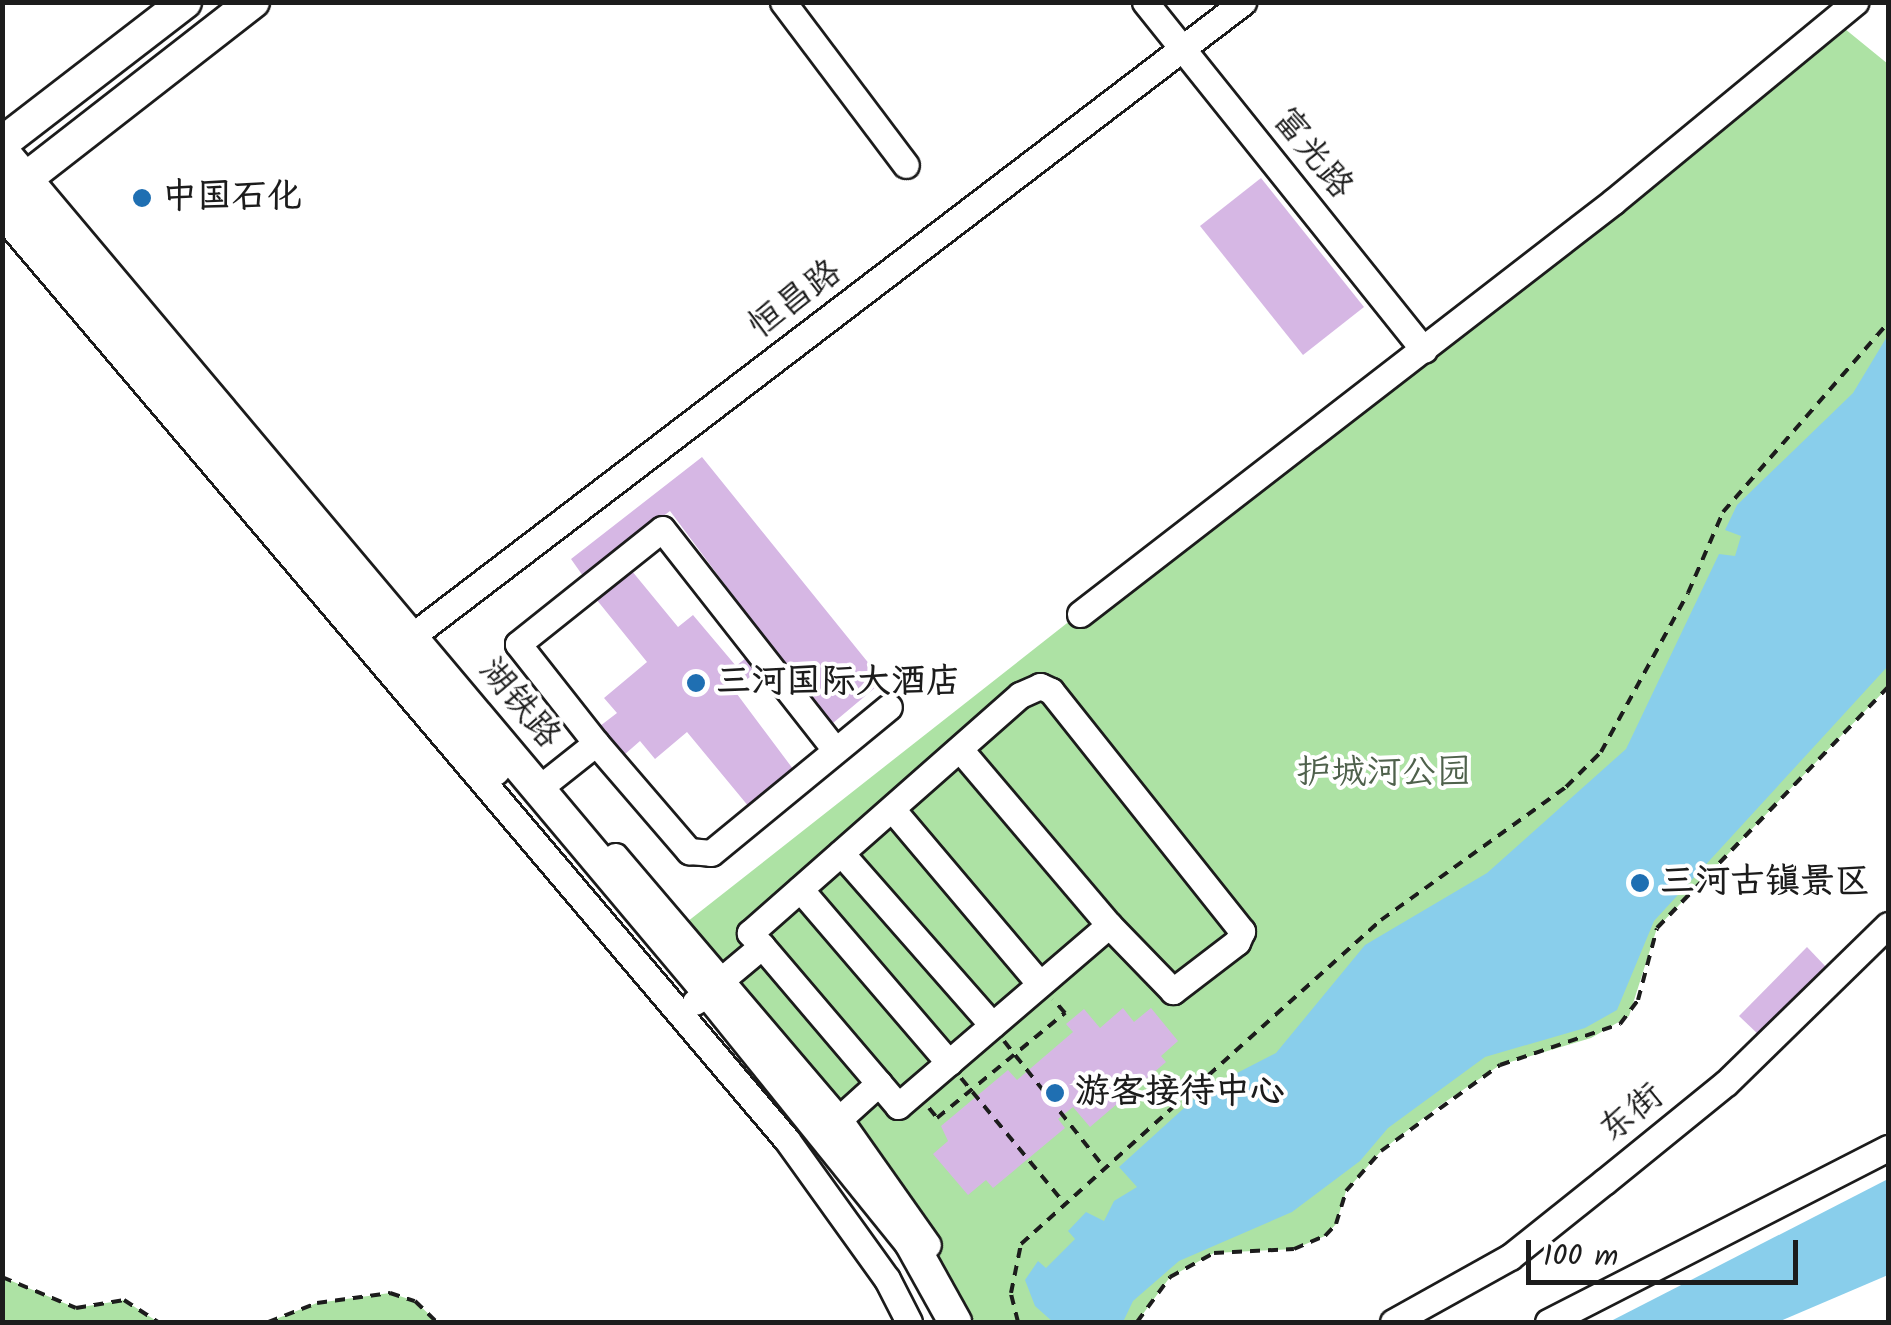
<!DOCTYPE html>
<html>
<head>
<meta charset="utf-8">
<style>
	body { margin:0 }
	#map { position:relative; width:1891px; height:1325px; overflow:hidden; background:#fff; font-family:Kalam,"LXGW WenKai TC",sans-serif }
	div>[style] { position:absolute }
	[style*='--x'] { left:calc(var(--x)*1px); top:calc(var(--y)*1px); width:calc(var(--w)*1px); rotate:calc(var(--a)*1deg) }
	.green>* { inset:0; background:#ade2a4 }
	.water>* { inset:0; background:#89ceeb }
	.building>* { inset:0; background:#d6b7e4 }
	.path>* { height:4px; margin-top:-2px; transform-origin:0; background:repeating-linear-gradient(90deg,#1c1c1c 0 10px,transparent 0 18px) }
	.roads { filter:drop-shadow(2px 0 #1c1c1c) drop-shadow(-2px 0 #1c1c1c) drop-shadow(0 2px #1c1c1c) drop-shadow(0 -2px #1c1c1c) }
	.minor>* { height:25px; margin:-12.5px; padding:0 12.5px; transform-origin:12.5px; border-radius:12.5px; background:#fff }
	.major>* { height:32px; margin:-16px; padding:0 16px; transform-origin:16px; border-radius:16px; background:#fff }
	.dots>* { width:28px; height:28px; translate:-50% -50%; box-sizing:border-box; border:5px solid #fff; border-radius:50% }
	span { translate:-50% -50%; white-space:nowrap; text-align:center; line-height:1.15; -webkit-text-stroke:8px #fff; paint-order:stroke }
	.street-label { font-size:35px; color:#1c1c1c }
	.poi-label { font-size:35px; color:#1c1c1c; font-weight:700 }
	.left { translate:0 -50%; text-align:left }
	.park-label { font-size:35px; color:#4f614c }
	.frame { position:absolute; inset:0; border:5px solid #1c1c1c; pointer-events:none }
	.scale { position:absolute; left:1526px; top:1240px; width:272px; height:45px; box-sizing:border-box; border:5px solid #1c1c1c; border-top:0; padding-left:12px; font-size:30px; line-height:35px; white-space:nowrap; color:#1c1c1c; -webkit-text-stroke:8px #fff; paint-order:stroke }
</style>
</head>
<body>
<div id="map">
	<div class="green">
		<i style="clip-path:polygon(1834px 20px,1888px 64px,1888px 687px,1657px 928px,1629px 1016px,1591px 1038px,1500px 1065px,1439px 1106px,1381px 1151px,1346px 1191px,1336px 1224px,1325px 1236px,1294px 1249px,1214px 1253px,1170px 1277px,1137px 1322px,966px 1322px,678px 929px)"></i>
		<i style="clip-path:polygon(2px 1277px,76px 1308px,124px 1300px,158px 1322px,3px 1322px)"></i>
		<i style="clip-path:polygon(390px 1293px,415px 1301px,437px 1322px,268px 1322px,317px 1303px)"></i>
	</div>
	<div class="water">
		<i style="clip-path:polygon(1888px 335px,1888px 666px,1654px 921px,1617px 1010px,1585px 1028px,1485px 1057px,1388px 1128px,1360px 1161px,1292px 1212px,1179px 1261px,1133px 1301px,1123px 1322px,1053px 1322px,1035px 1306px,1025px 1280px,1038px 1261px,1046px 1268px,1075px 1239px,1068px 1231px,1086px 1212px,1104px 1221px,1114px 1201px,1137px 1187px,1119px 1167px,1204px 1090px,1276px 1053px,1365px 945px,1487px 873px,1626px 749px,1719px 554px,1735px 556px,1741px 536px,1725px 530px,1737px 505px,1853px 393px)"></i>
		<i style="clip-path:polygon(1888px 1179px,1888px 1275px,1778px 1322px,1609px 1322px)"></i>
	</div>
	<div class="building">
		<i style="clip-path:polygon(1261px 178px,1364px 307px,1303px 355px,1200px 226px)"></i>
		<i style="clip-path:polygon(702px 457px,883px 681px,833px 723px,777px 655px,734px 690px,799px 777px,754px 813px,687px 732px,655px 759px,640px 741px,624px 755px,600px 726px,617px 713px,604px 698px,647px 662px,592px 594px,627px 565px,678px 627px,693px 615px,736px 666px,767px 641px,670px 511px,583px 576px,571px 559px)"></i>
		<i style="clip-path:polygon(1807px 947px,1827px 968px,1760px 1036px,1739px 1016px)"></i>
		<i style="clip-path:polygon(1123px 1008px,1134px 1022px,1151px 1008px,1178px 1041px,1161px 1056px,1166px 1062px,1090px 1127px,1073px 1107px,1058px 1119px,1065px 1128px,993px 1188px,986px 1180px,968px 1195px,933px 1154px,948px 1141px,941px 1126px,1008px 1070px,1017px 1080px,1073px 1032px,1066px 1024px,1084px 1009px,1100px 1028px)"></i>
	</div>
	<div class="path">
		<i style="--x:1004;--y:1041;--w:161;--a:51.6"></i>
		<i style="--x:961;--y:1078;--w:163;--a:50.5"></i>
		<i style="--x:929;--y:1108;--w:13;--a:51"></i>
		<i style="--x:937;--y:1118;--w:166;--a:-39.4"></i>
		<i style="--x:1065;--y:1013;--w:18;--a:-131"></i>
		<i style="--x:2;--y:1277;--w:80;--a:22.7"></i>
		<i style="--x:76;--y:1308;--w:49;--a:-9.5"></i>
		<i style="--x:124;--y:1300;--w:40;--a:32.9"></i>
		<i style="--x:268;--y:1322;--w:53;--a:-21.2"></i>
		<i style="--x:317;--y:1303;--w:74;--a:-7.8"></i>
		<i style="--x:390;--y:1293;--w:26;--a:18"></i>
		<i style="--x:415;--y:1301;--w:30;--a:44"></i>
		<i style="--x:1018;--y:1322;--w:30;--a:-104"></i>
		<i style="--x:1011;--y:1293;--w:50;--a:-78.5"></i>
		<i style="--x:1021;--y:1244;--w:484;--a:-42"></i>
		<i style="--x:1381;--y:920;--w:228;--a:-35.7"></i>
		<i style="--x:1566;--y:787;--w:49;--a:-45"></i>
		<i style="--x:1601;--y:752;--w:181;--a:-61.3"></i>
		<i style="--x:1688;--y:593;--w:88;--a:-66.6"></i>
		<i style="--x:1723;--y:512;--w:251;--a:-48.9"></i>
		<i style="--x:1137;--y:1322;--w:56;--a:-53.7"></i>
		<i style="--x:1170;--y:1277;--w:50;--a:-28.6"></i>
		<i style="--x:1214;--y:1253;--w:80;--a:-2.9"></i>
		<i style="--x:1294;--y:1249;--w:34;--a:-23"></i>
		<i style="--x:1325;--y:1236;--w:16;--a:-47"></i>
		<i style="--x:1336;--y:1224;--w:34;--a:-73"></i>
		<i style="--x:1346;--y:1191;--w:53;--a:-48.8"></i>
		<i style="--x:1381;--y:1151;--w:147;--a:-35.9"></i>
		<i style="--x:1500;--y:1065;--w:127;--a:-18.9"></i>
		<i style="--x:1620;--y:1024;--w:30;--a:-53"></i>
		<i style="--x:1638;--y:1000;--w:74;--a:-75.2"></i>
		<i style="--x:1657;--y:928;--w:334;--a:-46.2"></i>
	</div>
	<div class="roads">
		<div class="minor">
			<i style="--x:783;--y:2;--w:204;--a:53"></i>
			<i style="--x:1145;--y:2;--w:446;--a:51.3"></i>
			<i style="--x:2;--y:215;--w:1213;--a:49.68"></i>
			<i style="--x:787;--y:1140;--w:171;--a:54.3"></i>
			<i style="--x:887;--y:1279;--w:48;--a:62.9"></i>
			<i style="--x:1080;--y:614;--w:675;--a:-37.72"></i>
			<i style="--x:1614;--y:201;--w:313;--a:-39.5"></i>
			<i style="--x:399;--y:646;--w:1062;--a:-37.34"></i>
			<i style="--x:596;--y:743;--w:126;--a:-128.2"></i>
			<i style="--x:518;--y:644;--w:184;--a:-38.6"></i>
			<i style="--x:662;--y:529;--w:281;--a:51.9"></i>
			<i style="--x:538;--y:789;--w:74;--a:-38.4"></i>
			<i style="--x:596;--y:743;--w:143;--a:49.3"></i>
			<i style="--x:689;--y:851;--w:22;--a:5"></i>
			<i style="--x:711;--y:853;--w:230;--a:-39.4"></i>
			<i style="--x:892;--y:809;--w:229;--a:49.8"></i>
			<i style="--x:841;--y:853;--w:229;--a:48.7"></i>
			<i style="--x:615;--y:856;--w:345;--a:49.6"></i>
			<i style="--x:839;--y:1119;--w:154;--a:54.8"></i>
			<i style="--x:800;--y:889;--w:229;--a:49.4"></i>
			<i style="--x:762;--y:946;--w:18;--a:-133"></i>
			<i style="--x:750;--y:933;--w:360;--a:-41.4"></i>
			<i style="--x:1020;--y:695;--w:22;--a:-24"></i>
			<i style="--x:1040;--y:686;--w:12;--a:24"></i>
			<i style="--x:1051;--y:691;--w:307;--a:51.5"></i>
			<i style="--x:1242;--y:931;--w:12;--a:114"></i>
			<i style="--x:1237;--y:942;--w:81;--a:142.6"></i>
			<i style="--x:1173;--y:991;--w:92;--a:-134.1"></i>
			<i style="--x:695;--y:1002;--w:87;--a:-39.9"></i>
			<i style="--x:762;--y:946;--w:210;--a:49.6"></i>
			<i style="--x:898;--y:1106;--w:278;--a:-40.6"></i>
			<i style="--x:1109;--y:925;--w:231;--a:-130.3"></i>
			<i style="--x:827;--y:1130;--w:70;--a:-42.1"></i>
			<i style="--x:1393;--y:1322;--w:134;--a:-29.1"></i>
			<i style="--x:1510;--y:1257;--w:120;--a:-38.6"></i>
			<i style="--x:1604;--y:1182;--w:157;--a:-39.1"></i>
			<i style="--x:1726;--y:1083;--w:226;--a:-44.3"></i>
			<i style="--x:1548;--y:1322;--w:382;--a:-27.1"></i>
		</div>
		<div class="major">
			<i style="--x:2;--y:143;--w:231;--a:-37.6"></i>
			<i style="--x:2;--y:151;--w:1097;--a:49.95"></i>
			<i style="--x:708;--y:991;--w:321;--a:51.1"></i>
			<i style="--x:910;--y:1241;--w:93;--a:60.9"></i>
			<i style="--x:2;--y:189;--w:761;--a:49.69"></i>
			<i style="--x:10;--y:191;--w:308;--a:-37.9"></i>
		</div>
	</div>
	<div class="dots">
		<i style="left:142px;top:198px;background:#1f6fb2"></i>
		<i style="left:696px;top:683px;background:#1f6fb2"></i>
		<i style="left:1640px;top:883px;background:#1f6fb2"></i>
		<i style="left:1055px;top:1093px;background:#1f6fb2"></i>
	</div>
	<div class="street-label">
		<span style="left:1312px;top:154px;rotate:51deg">富光路</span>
		<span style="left:796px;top:300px;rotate:-37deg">恒昌路</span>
		<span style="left:519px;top:704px;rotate:50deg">湖铁路</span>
		<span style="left:1632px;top:1114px;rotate:-39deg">东街</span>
	</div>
	<div class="poi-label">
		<span class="left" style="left:162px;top:198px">中国石化</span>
		<span class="left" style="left:716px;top:683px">三河国际大酒店</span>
		<span class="left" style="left:1660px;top:883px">三河古镇景区</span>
		<span class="left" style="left:1075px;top:1093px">游客接待中心</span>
	</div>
	<div class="park-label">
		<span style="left:1384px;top:774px">护城河公园</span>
	</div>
	<div class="frame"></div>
	<div class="scale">100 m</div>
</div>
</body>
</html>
